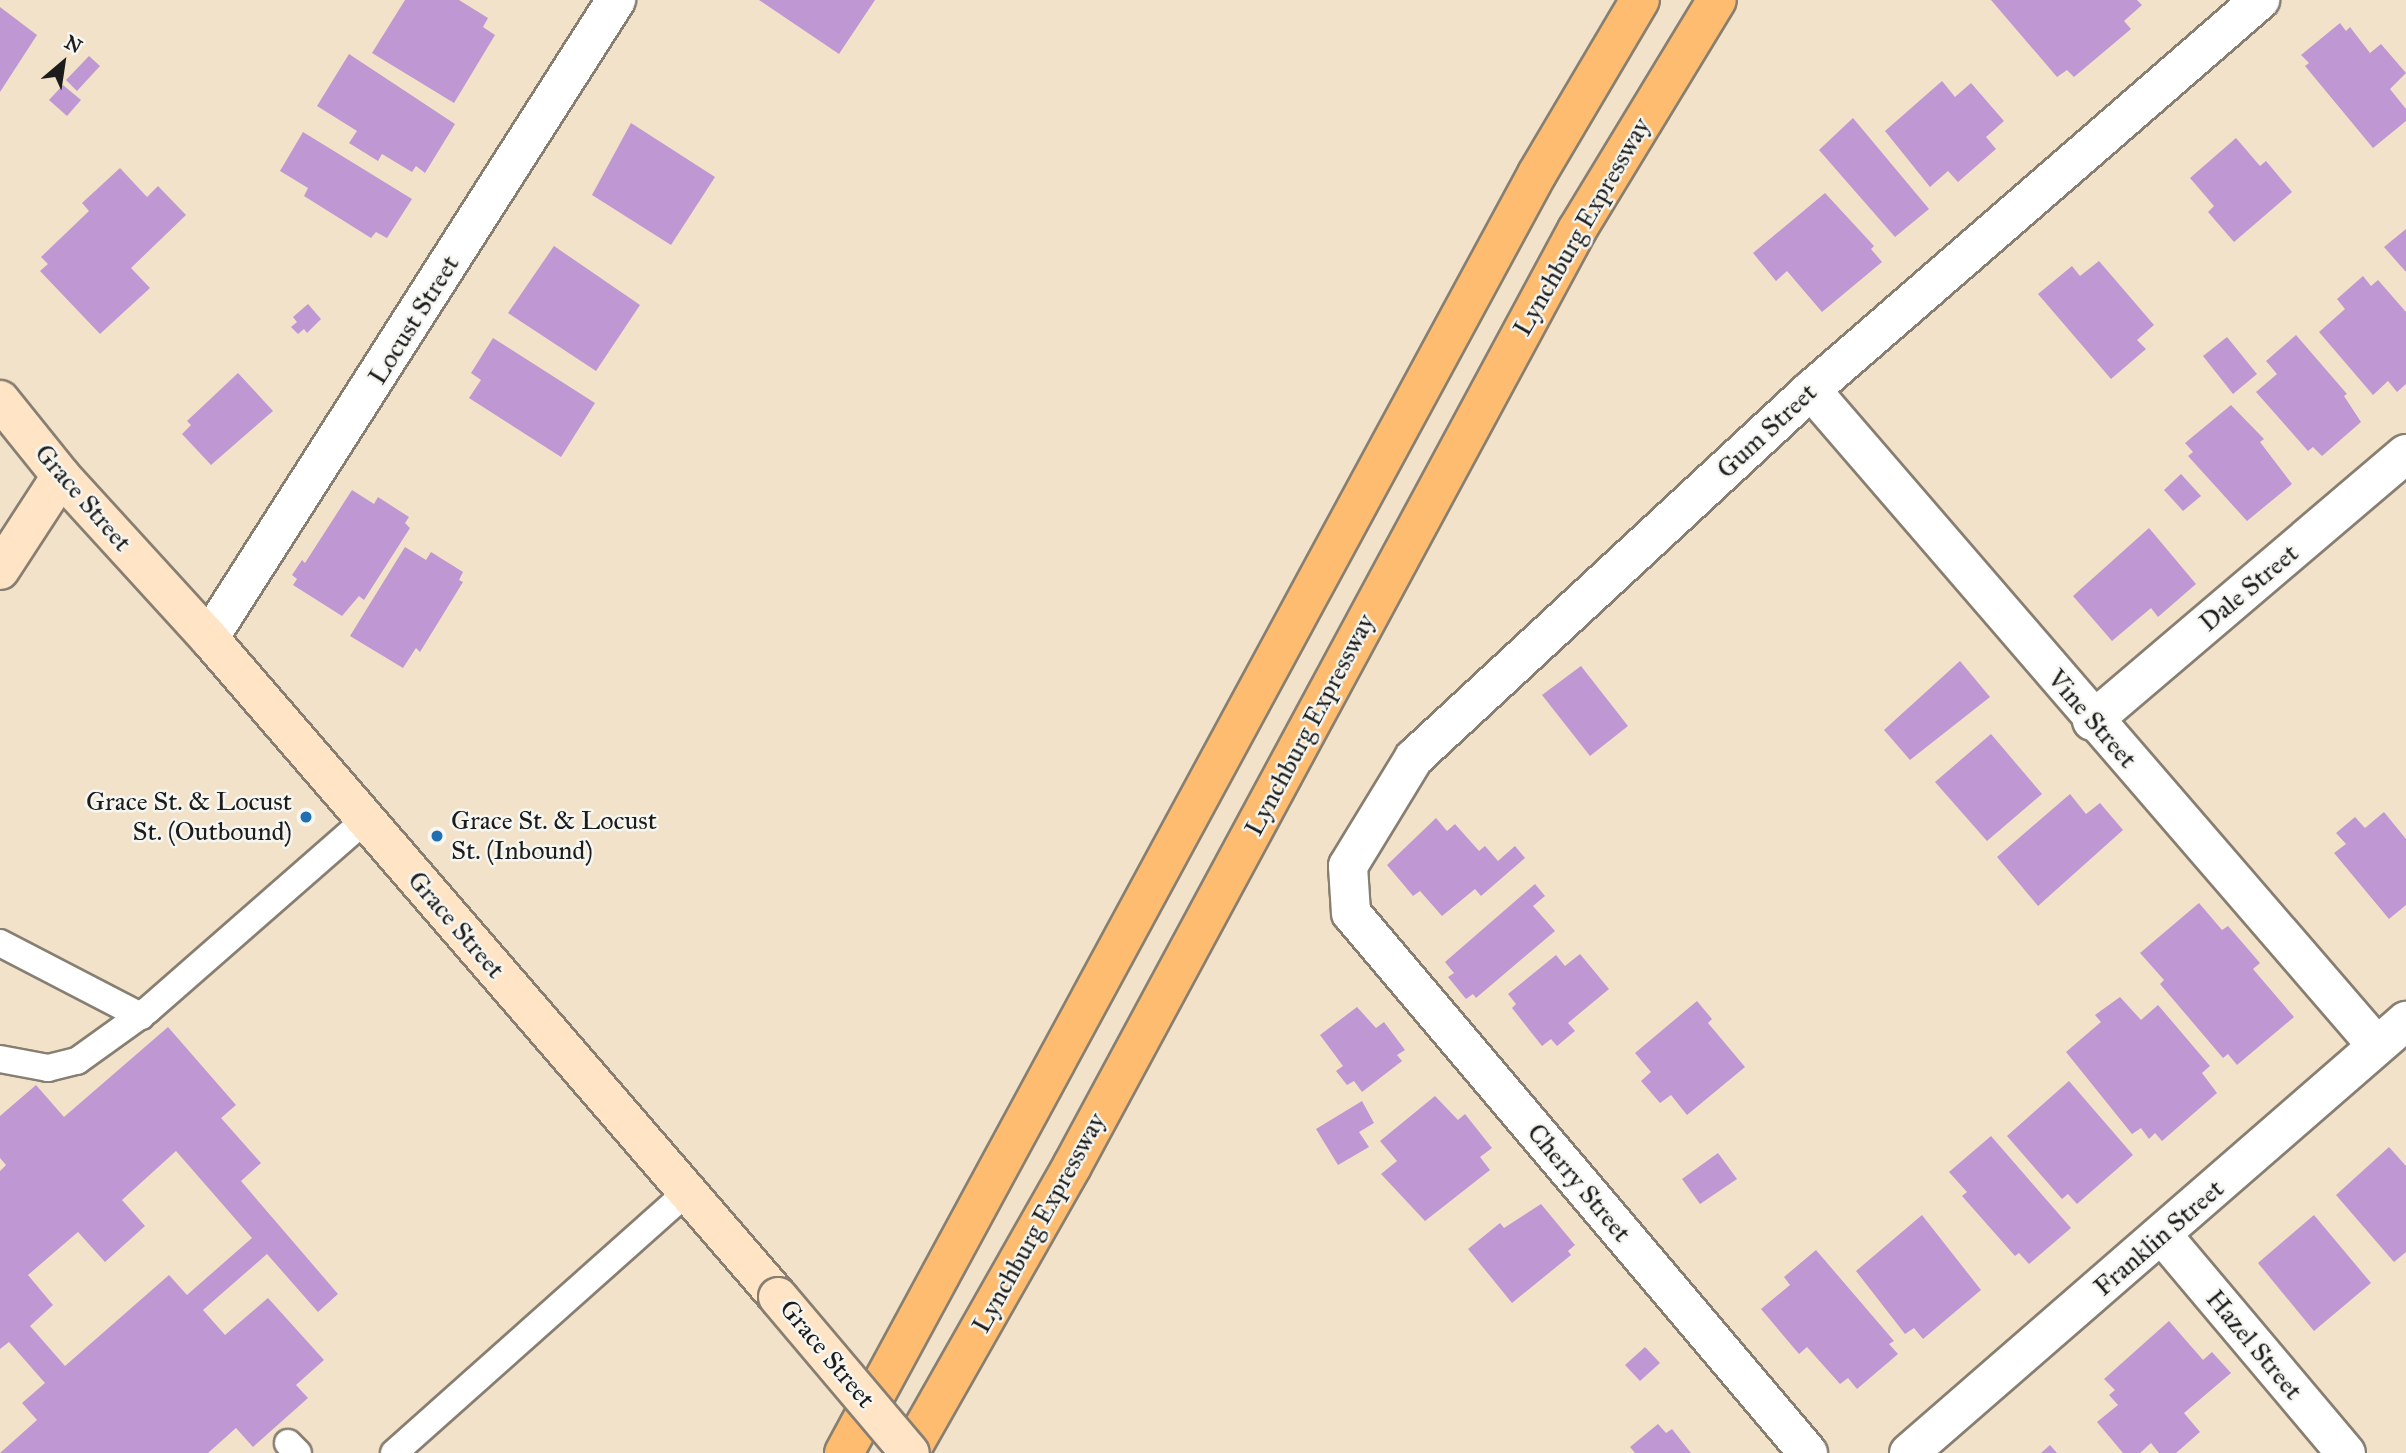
<!DOCTYPE html>
<html>
<head>
<meta charset="utf-8">
<style>
	body { margin:0 }
	#map { position:relative; width:2406px; height:1453px; overflow:hidden; background:#f2e2c9; font-family:"IM FELL Great Primer",serif }
	div>[style] { position:absolute }
	[style*='--x'] { left:calc(var(--x)*1px); top:calc(var(--y)*1px); width:calc(var(--w)*1px); rotate:calc(var(--a)*1deg) }
	.building>* { inset:0; background:#bf98d3 }
	.roads { filter:drop-shadow(2px 0 #877f72) drop-shadow(-2px 0 #877f72) drop-shadow(0 2px #877f72) drop-shadow(0 -2px #877f72) }
	.service>* { height:26px; margin:-13px; padding:0 13px; transform-origin:13px; border-radius:13px; background:#fff }
	.minor>* { height:38px; margin:-19px; padding:0 19px; transform-origin:19px; border-radius:19px; background:#fff }
	.secondary>* { height:38px; margin:-19px; padding:0 19px; transform-origin:19px; border-radius:19px; background:#ffe4c6 }
	.motorway>* { height:38px; margin:-19px; padding:0 19px; transform-origin:19px; border-radius:19px; background:#febc70 }
	.bridges { filter:drop-shadow(2px 0 #877f72) drop-shadow(-2px 0 #877f72) drop-shadow(0 2px #877f72) drop-shadow(0 -2px #877f72) }
	.secondary-bridge>* { height:38px; margin:-19px; padding:0 19px; transform-origin:19px; border-radius:19px; background:#ffe4c6 }
	.dots>* { width:19px; height:19px; translate:-50% -50%; box-sizing:border-box; border:4px solid #f6f6f2; border-radius:50% }
	span { translate:-50% -50%; white-space:nowrap; text-align:center; line-height:1.15; -webkit-text-stroke:5px #f6f6f2; paint-order:stroke }
	.street-label { font-size:26px; color:#1c1c1c }
	.poi-label { font-size:26px; color:#1c1c1c }
	.right { translate:-100% -50%; text-align:right }
	.left { translate:0 -50%; text-align:left }
	.north { position:absolute; left:28px; top:28px; width:70px; height:70px; -webkit-text-stroke:5px #f6f6f2; paint-order:stroke; rotate:29deg; font-size:19px; font-weight:700; line-height:28px; text-align:center; color:#1c1c1c }
	.north::after { content:''; display:block; margin:auto; width:24px; height:32px; background:#1c1c1c; clip-path:polygon(50% 0,100% 100%,50% 72%,0 100%) }
</style>
</head>
<body>
<div id="map">
	<div class="building">
		<i style="clip-path:polygon(405px 0,459px 0,488px 18px,483px 27px,495px 35px,454px 103px,372px 53px)"></i>
		<i style="clip-path:polygon(759px 0,875px 0,839px 54px)"></i>
		<i style="clip-path:polygon(1991px 0,2137px 0,2142px 5px,2124px 21px,2131px 29px,2074px 77px,2067px 70px,2057px 77px)"></i>
		<i style="clip-path:polygon(0 7px,37px 35px,0 92px)"></i>
		<i style="clip-path:polygon(2340px 23px,2346px 31px,2350px 27px,2370px 53px,2381px 44px,2406px 73px,2390px 89px,2406px 109px,2406px 121px,2373px 148px,2305px 66px,2309px 63px,2301px 55px)"></i>
		<i style="clip-path:polygon(349px 54px,455px 124px,425px 173px,416px 166px,412px 172px,382px 154px,378px 161px,349px 143px,357px 131px,317px 106px)"></i>
		<i style="clip-path:polygon(89px 56px,100px 66px,77px 91px,66px 80px)"></i>
		<i style="clip-path:polygon(1942px 81px,1955px 97px,1971px 83px,2004px 121px,1986px 137px,1996px 149px,1958px 182px,1948px 171px,1930px 187px,1885px 131px)"></i>
		<i style="clip-path:polygon(63px 85px,81px 100px,67px 116px,49px 100px)"></i>
		<i style="clip-path:polygon(1853px 118px,1929px 209px,1895px 237px,1819px 150px)"></i>
		<i style="clip-path:polygon(631px 123px,715px 177px,671px 245px,592px 195px)"></i>
		<i style="clip-path:polygon(303px 132px,412px 199px,387px 238px,376px 232px,371px 238px,304px 196px,308px 188px,280px 171px)"></i>
		<i style="clip-path:polygon(2236px 138px,2260px 166px,2266px 161px,2292px 192px,2234px 242px,2208px 212px,2214px 206px,2190px 178px)"></i>
		<i style="clip-path:polygon(120px 168px,147px 197px,158px 186px,186px 215px,131px 268px,150px 288px,100px 334px,40px 271px,48px 264px,41px 257px,89px 211px,82px 203px)"></i>
		<i style="clip-path:polygon(1825px 193px,1874px 246px,1871px 249px,1882px 262px,1822px 312px,1787px 271px,1776px 281px,1753px 253px)"></i>
		<i style="clip-path:polygon(2406px 229px,2406px 272px,2384px 247px)"></i>
		<i style="clip-path:polygon(554px 246px,640px 305px,596px 371px,508px 313px)"></i>
		<i style="clip-path:polygon(2099px 261px,2154px 325px,2137px 340px,2146px 349px,2111px 379px,2038px 294px,2072px 266px,2080px 276px)"></i>
		<i style="clip-path:polygon(2363px 276px,2371px 286px,2378px 280px,2406px 312px,2406px 384px,2397px 392px,2388px 381px,2373px 395px,2319px 332px,2345px 309px,2337px 299px)"></i>
		<i style="clip-path:polygon(308px 304px,321px 319px,307px 333px,304px 329px,298px 334px,291px 327px,297px 322px,293px 317px)"></i>
		<i style="clip-path:polygon(2296px 335px,2347px 394px,2344px 396px,2361px 422px,2322px 456px,2313px 447px,2308px 451px,2256px 392px,2277px 374px,2266px 361px)"></i>
		<i style="clip-path:polygon(2227px 337px,2257px 374px,2233px 394px,2203px 356px)"></i>
		<i style="clip-path:polygon(493px 338px,595px 403px,561px 457px,469px 398px,481px 380px,471px 373px)"></i>
		<i style="clip-path:polygon(238px 373px,273px 411px,211px 465px,182px 434px,191px 425px,187px 421px)"></i>
		<i style="clip-path:polygon(2231px 405px,2264px 439px,2260px 442px,2292px 484px,2247px 521px,2188px 456px,2193px 452px,2185px 443px)"></i>
		<i style="clip-path:polygon(2181px 474px,2201px 496px,2183px 511px,2164px 490px)"></i>
		<i style="clip-path:polygon(352px 490px,374px 504px,378px 497px,409px 517px,405px 523px,410px 528px,364px 600px,359px 596px,342px 616px,293px 585px,297px 579px,292px 575px,302px 560px,305px 563px)"></i>
		<i style="clip-path:polygon(2149px 528px,2196px 584px,2158px 617px,2151px 608px,2112px 641px,2073px 596px)"></i>
		<i style="clip-path:polygon(405px 547px,426px 560px,431px 552px,463px 572px,459px 580px,463px 582px,420px 652px,416px 648px,403px 668px,350px 636px)"></i>
		<i style="clip-path:polygon(1960px 661px,1990px 697px,1910px 760px,1884px 730px)"></i>
		<i style="clip-path:polygon(1581px 666px,1628px 726px,1590px 756px,1542px 695px)"></i>
		<i style="clip-path:polygon(1991px 734px,2042px 794px,1987px 841px,1935px 782px)"></i>
		<i style="clip-path:polygon(2070px 794px,2086px 814px,2100px 803px,2123px 830px,2038px 906px,1997px 857px)"></i>
		<i style="clip-path:polygon(2384px 812px,2406px 839px,2406px 905px,2389px 919px,2334px 853px,2346px 844px,2336px 833px,2355px 817px,2365px 828px)"></i>
		<i style="clip-path:polygon(1436px 818px,1447px 831px,1455px 824px,1479px 851px,1485px 846px,1498px 861px,1515px 846px,1525px 858px,1481px 896px,1475px 889px,1442px 916px,1420px 891px,1413px 896px,1387px 865px)"></i>
		<i style="clip-path:polygon(1535px 884px,1545px 896px,1533px 906px,1555px 931px,1476px 998px,1473px 994px,1466px 999px,1448px 977px,1454px 973px,1445px 962px)"></i>
		<i style="clip-path:polygon(2199px 903px,2222px 930px,2228px 926px,2260px 963px,2253px 969px,2294px 1017px,2237px 1065px,2228px 1054px,2223px 1058px,2160px 984px,2164px 980px,2140px 953px)"></i>
		<i style="clip-path:polygon(1580px 954px,1609px 989px,1568px 1023px,1575px 1031px,1557px 1046px,1551px 1039px,1542px 1046px,1512px 1008px,1516px 1004px,1508px 994px,1556px 955px,1565px 966px)"></i>
		<i style="clip-path:polygon(2120px 997px,2141px 1020px,2158px 1005px,2210px 1066px,2202px 1073px,2217px 1093px,2162px 1141px,2155px 1133px,2149px 1139px,2141px 1128px,2132px 1134px,2066px 1052px,2101px 1022px,2095px 1015px)"></i>
		<i style="clip-path:polygon(1697px 1001px,1712px 1019px,1708px 1023px,1745px 1067px,1687px 1115px,1671px 1095px,1660px 1103px,1641px 1081px,1651px 1072px,1635px 1053px)"></i>
		<i style="clip-path:polygon(1357px 1007px,1376px 1028px,1384px 1022px,1405px 1050px,1397px 1055px,1402px 1061px,1362px 1092px,1354px 1081px,1347px 1085px,1336px 1071px,1343px 1066px,1320px 1035px)"></i>
		<i style="clip-path:polygon(evenodd,168px 1027px,236px 1105px,221px 1118px,261px 1163px,241px 1181px,338px 1294px,318px 1312px,267px 1254px,203px 1310px,225px 1335px,268px 1298px,324px 1360px,296px 1385px,308px 1398px,253px 1447px,236px 1428px,208px 1453px,0 1453px,37px 1420px,22px 1403px,45px 1383px,9px 1342px,0 1349px,0 1171px,6px 1165px,0 1158px,0 1116px,36px 1085px,64px 1117px,168px 1027px,176px 1151px,252px 1238px,187px 1295px,169px 1275px,65px 1366px,30px 1326px,53px 1305px,28px 1275px,78px 1232px,105px 1262px,145px 1226px,122px 1200px,176px 1151px)"></i>
		<i style="clip-path:polygon(2069px 1081px,2133px 1155px,2077px 1204px,2068px 1194px,2062px 1199px,2007px 1136px)"></i>
		<i style="clip-path:polygon(1435px 1096px,1458px 1120px,1465px 1114px,1492px 1148px,1480px 1157px,1490px 1170px,1425px 1221px,1381px 1174px,1397px 1161px,1380px 1141px)"></i>
		<i style="clip-path:polygon(1362px 1101px,1374px 1123px,1359px 1132px,1369px 1147px,1338px 1165px,1316px 1129px)"></i>
		<i style="clip-path:polygon(1991px 1136px,2071px 1228px,2029px 1264px,2019px 1253px,2015px 1256px,1962px 1196px,1967px 1192px,1949px 1172px)"></i>
		<i style="clip-path:polygon(2389px 1147px,2406px 1166px,2406px 1252px,2394px 1262px,2336px 1195px)"></i>
		<i style="clip-path:polygon(1718px 1153px,1737px 1179px,1700px 1204px,1682px 1179px)"></i>
		<i style="clip-path:polygon(1541px 1204px,1575px 1245px,1568px 1251px,1571px 1255px,1512px 1303px,1468px 1249px,1500px 1223px,1504px 1228px)"></i>
		<i style="clip-path:polygon(1922px 1215px,1981px 1290px,1923px 1339px,1914px 1328px,1905px 1334px,1856px 1271px)"></i>
		<i style="clip-path:polygon(2314px 1215px,2371px 1283px,2314px 1331px,2258px 1263px)"></i>
		<i style="clip-path:polygon(1816px 1250px,1894px 1341px,1889px 1344px,1898px 1354px,1857px 1389px,1848px 1378px,1840px 1384px,1807px 1347px,1799px 1354px,1761px 1309px,1790px 1285px,1784px 1277px)"></i>
		<i style="clip-path:polygon(2169px 1321px,2203px 1360px,2212px 1352px,2231px 1373px,2184px 1413px,2200px 1432px,2176px 1453px,2159px 1453px,2151px 1443px,2140px 1453px,2123px 1453px,2097px 1422px,2118px 1405px,2109px 1395px,2115px 1390px,2104px 1379px)"></i>
		<i style="clip-path:polygon(1645px 1347px,1660px 1363px,1640px 1381px,1625px 1365px)"></i>
		<i style="clip-path:polygon(1658px 1424px,1666px 1433px,1672px 1429px,1691px 1453px,1635px 1453px,1630px 1447px)"></i>
		<i style="clip-path:polygon(2050px 1445px,2057px 1453px,2041px 1453px)"></i>
	</div>
	<div class="roads">
		<div class="service">
			<i style="--x:0;--y:943;--w:159;--a:27.4"></i>
			<i style="--x:0;--y:1059;--w:49;--a:10.6"></i>
			<i style="--x:48;--y:1068;--w:30;--a:-14"></i>
			<i style="--x:77;--y:1061;--w:87;--a:-35.7"></i>
			<i style="--x:148;--y:1010;--w:288;--a:-41.2"></i>
			<i style="--x:288;--y:1443;--w:14;--a:45"></i>
			<i style="--x:394;--y:1453;--w:392;--a:-41.7"></i>
		</div>
		<div class="minor">
			<i style="--x:1811;--y:390;--w:866;--a:49.21"></i>
			<i style="--x:209;--y:638;--w:757;--a:-57.46"></i>
			<i style="--x:2092;--y:721;--w:412;--a:-40.4"></i>
			<i style="--x:2163;--y:1236;--w:284;--a:49.9"></i>
			<i style="--x:1808;--y:1453;--w:707;--a:-130.24"></i>
			<i style="--x:1351;--y:913;--w:47;--a:-93.7"></i>
			<i style="--x:1348;--y:866;--w:127;--a:-58.6"></i>
			<i style="--x:1414;--y:758;--w:541;--a:-42.83"></i>
			<i style="--x:1811;--y:390;--w:595;--a:-40.98"></i>
			<i style="--x:1909;--y:1453;--w:659;--a:-41"></i>
		</div>
		<div class="secondary">
			<i style="--x:0;--y:400;--w:97;--a:51.2"></i>
			<i style="--x:61;--y:476;--w:219;--a:47.6"></i>
			<i style="--x:209;--y:638;--w:871;--a:49.19"></i>
			<i style="--x:0;--y:570;--w:112;--a:-57"></i>
		</div>
		<div class="motorway">
			<i style="--x:844;--y:1453;--w:1455;--a:-61.55"></i>
			<i style="--x:1537;--y:174;--w:202;--a:-59.4"></i>
			<i style="--x:909;--y:1453;--w:330;--a:-60.4"></i>
			<i style="--x:1072;--y:1166;--w:1064;--a:-61.65"></i>
			<i style="--x:1577;--y:230;--w:269;--a:-58.7"></i>
		</div>
	</div>
	<div class="bridges">
		<div class="secondary-bridge">
			<i style="--x:778;--y:1297;--w:204;--a:49.8"></i>
		</div>
	</div>
	<div class="dots">
		<i style="left:306px;top:817px;background:#1f6fb2"></i>
		<i style="left:437px;top:836px;background:#1f6fb2"></i>
	</div>
	<div class="street-label">
		<span style="left:1582px;top:227px;rotate:-60deg">Lynchburg Expressway</span>
		<span style="left:414px;top:320px;rotate:-58deg">Locust Street</span>
		<span style="left:1767px;top:431px;rotate:-43deg">Gum Street</span>
		<span style="left:83px;top:498px;rotate:49deg">Grace Street</span>
		<span style="left:2249px;top:588px;rotate:-40deg">Dale Street</span>
		<span style="left:2092px;top:719px;rotate:49deg">Vine Street</span>
		<span style="left:1310px;top:725px;rotate:-62deg">Lynchburg Expressway</span>
		<span style="left:456px;top:925px;rotate:49deg">Grace Street</span>
		<span style="left:1579px;top:1183px;rotate:50deg">Cherry Street</span>
		<span style="left:1039px;top:1223px;rotate:-61deg">Lynchburg Expressway</span>
		<span style="left:2159px;top:1238px;rotate:-41deg">Franklin Street</span>
		<span style="left:2254px;top:1345px;rotate:50deg">Hazel Street</span>
		<span style="left:827px;top:1354px;rotate:50deg">Grace Street</span>
	</div>
	<div class="poi-label">
		<span class="right" style="left:292px;top:817px">Grace St. &amp; Locust<br>St. (Outbound)</span>
		<span class="left" style="left:451px;top:836px">Grace St. &amp; Locust<br>St. (Inbound)</span>
	</div>
	<div class="north">N</div>
</div>
</body>
</html>
